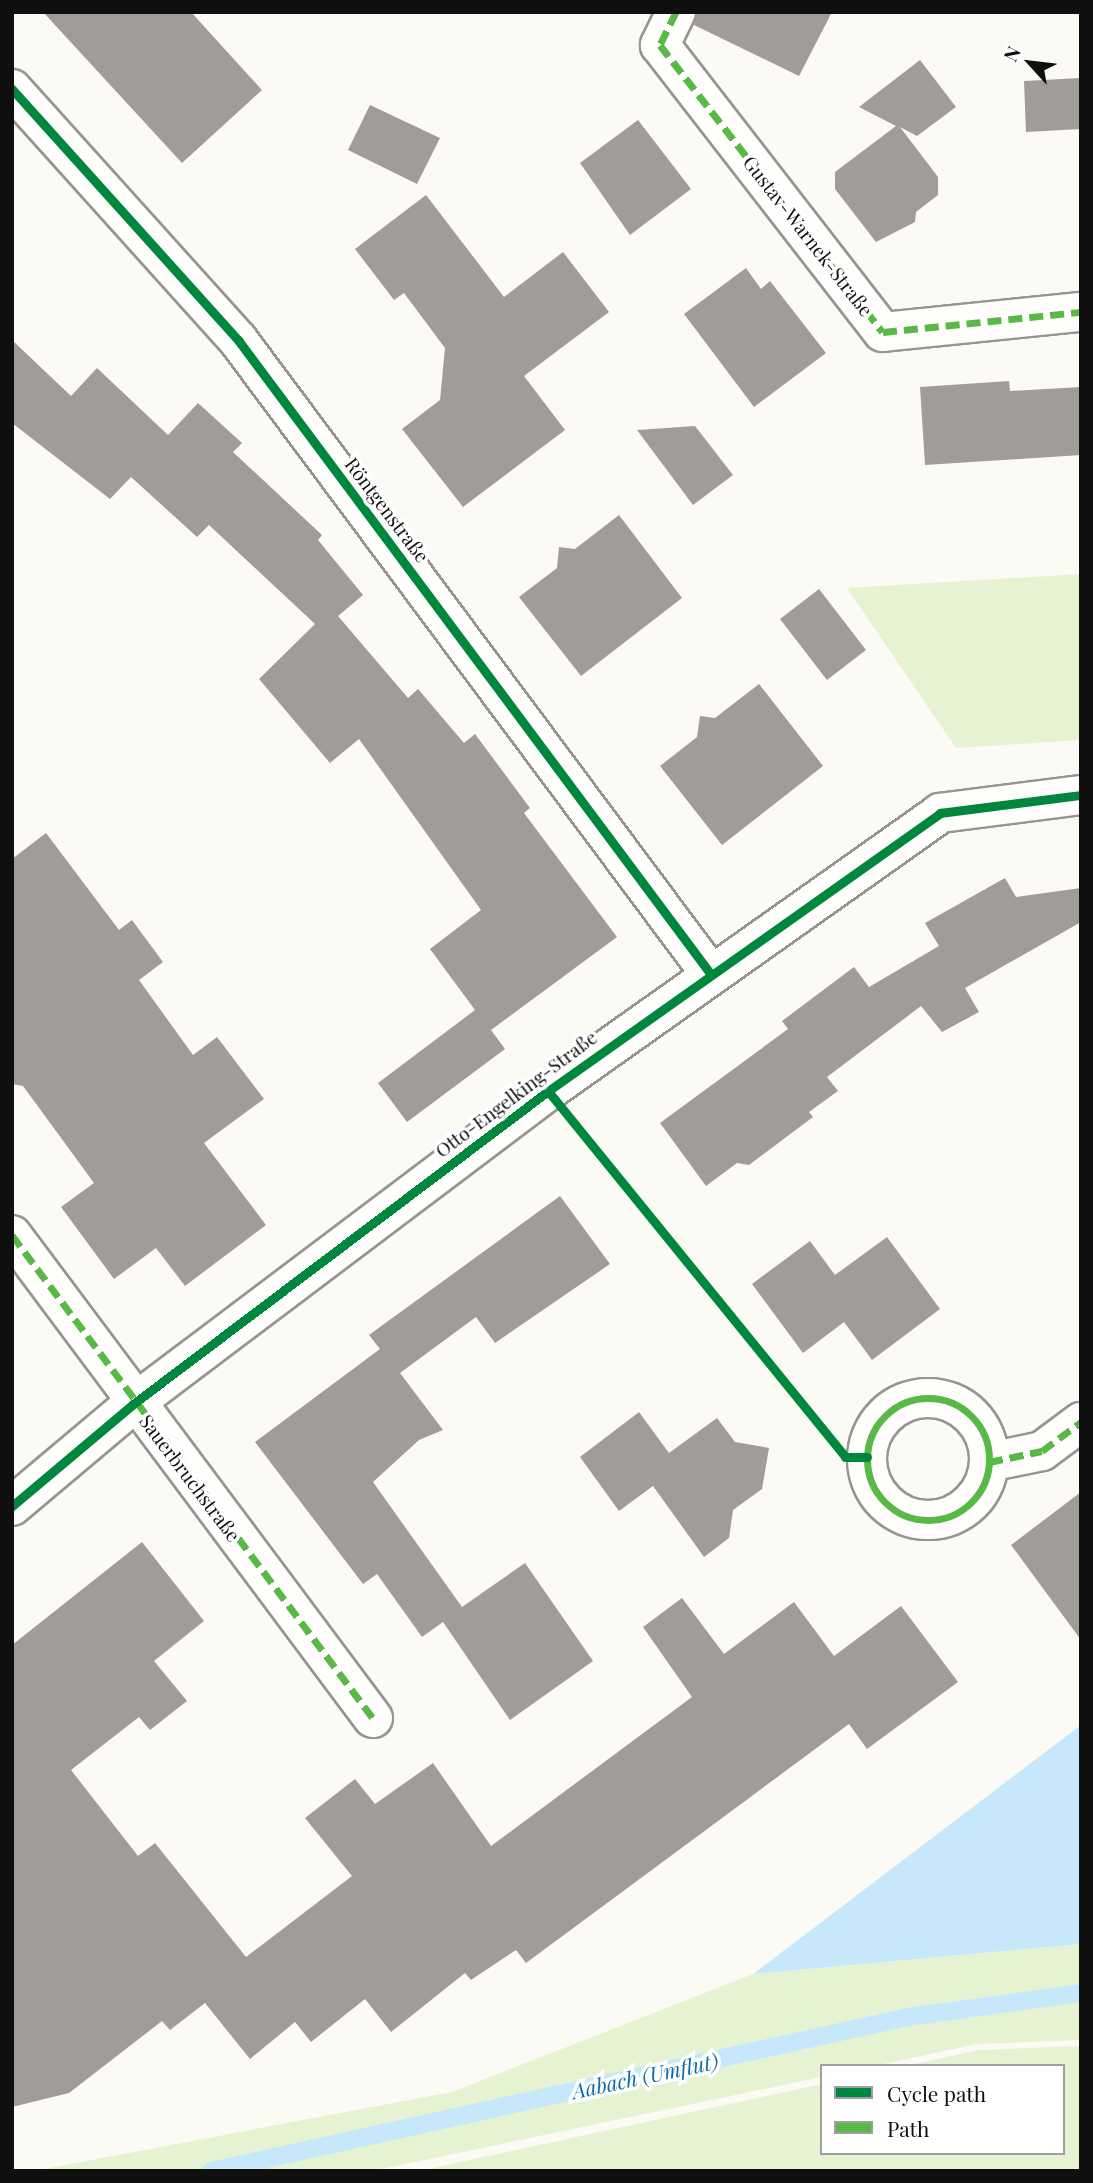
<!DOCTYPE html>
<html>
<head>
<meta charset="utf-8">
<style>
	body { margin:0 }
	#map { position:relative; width:1093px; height:2183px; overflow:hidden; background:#fcfaf4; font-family:"Playfair Display",serif }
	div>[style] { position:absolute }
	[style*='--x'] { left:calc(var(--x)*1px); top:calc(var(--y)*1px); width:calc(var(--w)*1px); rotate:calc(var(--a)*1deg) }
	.green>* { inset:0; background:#e6f3d2 }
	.water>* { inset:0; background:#c7e8fa }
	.stream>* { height:18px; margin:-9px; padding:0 9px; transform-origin:9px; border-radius:9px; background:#c7e8fa }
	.building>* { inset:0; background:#a09d99 }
	.roads { filter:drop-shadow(2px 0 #969592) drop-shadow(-2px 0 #969592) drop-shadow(0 2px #969592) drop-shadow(0 -2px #969592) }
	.minor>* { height:38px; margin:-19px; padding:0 19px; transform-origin:19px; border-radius:19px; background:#fffefd }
	.minor>.ring { margin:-19px; padding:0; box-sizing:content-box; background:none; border:38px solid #fffefd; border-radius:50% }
	.quiet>* { height:7px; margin-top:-3.5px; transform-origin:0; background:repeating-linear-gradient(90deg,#58b947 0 14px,transparent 0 21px) }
	.quiet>.ring { margin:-3.5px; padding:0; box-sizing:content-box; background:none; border:7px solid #58b947; border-radius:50% }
	.cycleway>* { height:9px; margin:-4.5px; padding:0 4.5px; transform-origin:4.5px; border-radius:4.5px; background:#00873e }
	span { translate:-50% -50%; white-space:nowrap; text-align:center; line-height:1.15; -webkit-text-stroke:7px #fff; paint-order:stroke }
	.street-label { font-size:19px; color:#0f0f0f }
	.water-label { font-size:21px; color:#0b6baf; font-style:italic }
	.frame { position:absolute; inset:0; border:14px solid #0f0f0f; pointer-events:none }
	.legend { position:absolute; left:820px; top:2064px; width:245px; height:91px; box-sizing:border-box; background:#fff; border:2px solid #9f9f9f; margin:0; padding:9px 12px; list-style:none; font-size:21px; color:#0f0f0f }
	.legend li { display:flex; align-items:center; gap:14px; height:35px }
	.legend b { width:35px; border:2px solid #9f9f9f }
	.north { position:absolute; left:995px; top:28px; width:70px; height:70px; -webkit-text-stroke:5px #fff; paint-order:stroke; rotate:297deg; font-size:19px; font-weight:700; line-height:28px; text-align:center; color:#0f0f0f }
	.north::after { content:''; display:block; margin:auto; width:24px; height:32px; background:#0f0f0f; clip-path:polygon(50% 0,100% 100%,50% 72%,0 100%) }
</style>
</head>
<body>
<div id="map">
	<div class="green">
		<i style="clip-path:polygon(1081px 574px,1081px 740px,956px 748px,847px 588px)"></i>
		<i style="clip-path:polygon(1081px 1944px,1081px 2040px,977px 2044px,874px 2066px,822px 2066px,822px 2077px,372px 2171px,33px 2171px,452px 2092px,753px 1974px)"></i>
		<i style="clip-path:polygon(1081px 2046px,1081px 2171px,419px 2171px,822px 2084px,822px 2153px,1063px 2153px,1063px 2066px,906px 2066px,979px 2050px)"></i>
	</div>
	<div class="water">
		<i style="clip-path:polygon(1081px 1725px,1081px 1944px,753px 1974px)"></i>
	</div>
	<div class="stream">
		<i style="--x:211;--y:2171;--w:714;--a:-12.46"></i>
		<i style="--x:908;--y:2017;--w:175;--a:-7.9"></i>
	</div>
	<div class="building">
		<i style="clip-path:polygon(43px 12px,191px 12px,262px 90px,182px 163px)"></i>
		<i style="clip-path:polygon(698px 12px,832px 12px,799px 76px,694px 25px)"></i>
		<i style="clip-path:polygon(920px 60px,956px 107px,917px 136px,900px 127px,938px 177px,938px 195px,916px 212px,915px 222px,876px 242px,835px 189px,835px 172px,896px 126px,859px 107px)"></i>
		<i style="clip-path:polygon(1081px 78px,1081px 129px,1026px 132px,1024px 81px)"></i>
		<i style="clip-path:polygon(370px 105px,440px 138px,417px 184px,348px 150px)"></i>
		<i style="clip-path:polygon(638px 120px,691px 189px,630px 235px,580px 163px)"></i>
		<i style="clip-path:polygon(426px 195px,504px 297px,563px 252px,609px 312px,524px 376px,565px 430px,463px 507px,402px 429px,440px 400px,445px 348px,404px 293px,394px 300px,355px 249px)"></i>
		<i style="clip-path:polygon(746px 268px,761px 289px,770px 281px,826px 353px,754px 407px,684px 314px)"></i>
		<i style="clip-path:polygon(12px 340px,71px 396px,97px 368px,168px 435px,198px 403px,242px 443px,233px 452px,322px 535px,318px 540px,363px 595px,338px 616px,408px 698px,418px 689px,464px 743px,475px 734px,530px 808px,524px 813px,617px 937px,491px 1030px,505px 1049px,407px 1122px,378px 1083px,475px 1010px,430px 949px,481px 910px,359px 739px,330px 763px,259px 679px,315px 624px,209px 525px,197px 537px,131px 477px,110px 499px,12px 423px)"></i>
		<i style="clip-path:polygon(1009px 381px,1010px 391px,1081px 387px,1081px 455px,925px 465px,920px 387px)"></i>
		<i style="clip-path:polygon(695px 426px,733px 475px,693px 505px,637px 430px)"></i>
		<i style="clip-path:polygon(619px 515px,682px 598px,581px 676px,519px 597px,557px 568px,559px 547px,575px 549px)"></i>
		<i style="clip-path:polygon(819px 589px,866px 650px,827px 680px,780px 619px)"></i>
		<i style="clip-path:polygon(759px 684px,823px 766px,722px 845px,660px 766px,697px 737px,700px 716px,715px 718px)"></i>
		<i style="clip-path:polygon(46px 833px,119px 930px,132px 920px,163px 962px,139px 980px,193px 1055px,217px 1037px,264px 1099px,204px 1143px,266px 1225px,185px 1286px,156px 1248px,114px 1279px,61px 1207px,94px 1183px,23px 1086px,12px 1084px,12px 859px)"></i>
		<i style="clip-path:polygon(1005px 878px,1016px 897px,1081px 888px,1081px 922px,965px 988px,979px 1012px,942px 1032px,921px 1006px,827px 1077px,838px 1091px,809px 1112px,813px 1117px,749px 1165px,737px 1163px,706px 1186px,660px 1123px,788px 1029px,782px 1021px,854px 967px,869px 987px,939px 946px,925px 923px)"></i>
		<i style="clip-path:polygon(560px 1196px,610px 1264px,495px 1343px,476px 1317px,400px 1373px,443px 1430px,419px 1440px,373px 1482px,462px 1607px,525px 1563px,593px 1661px,510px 1720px,443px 1622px,422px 1637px,377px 1574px,363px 1584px,255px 1442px,380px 1349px,369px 1335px)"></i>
		<i style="clip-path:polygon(887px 1237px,940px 1309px,872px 1360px,844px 1322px,803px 1353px,752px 1284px,810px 1241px,835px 1275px)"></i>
		<i style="clip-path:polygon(639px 1412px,669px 1453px,717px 1418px,735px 1442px,769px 1448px,762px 1489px,733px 1510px,729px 1538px,704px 1557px,653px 1486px,619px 1511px,580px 1457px)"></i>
		<i style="clip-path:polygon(1081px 1492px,1081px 1640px,1011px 1545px)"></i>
		<i style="clip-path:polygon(142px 1542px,204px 1621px,154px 1661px,187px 1701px,150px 1730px,139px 1717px,71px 1770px,138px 1856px,155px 1843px,246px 1957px,352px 1876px,305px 1818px,355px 1779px,375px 1804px,433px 1763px,491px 1846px,692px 1697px,643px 1627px,682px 1598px,724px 1654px,794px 1602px,834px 1656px,901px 1606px,958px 1682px,867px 1749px,849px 1724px,526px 1963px,516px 1950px,471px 1980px,465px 1973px,391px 2032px,365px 1999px,311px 2042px,295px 2022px,250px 2059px,205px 2003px,170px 2030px,162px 2021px,69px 2093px,12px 2107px,12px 1645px)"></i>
	</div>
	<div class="roads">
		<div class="minor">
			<i style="--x:676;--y:12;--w:37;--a:116"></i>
			<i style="--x:660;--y:45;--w:363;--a:52.2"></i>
			<i style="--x:883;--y:332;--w:199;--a:-5.8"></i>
			<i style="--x:12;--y:89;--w:338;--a:48"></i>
			<i style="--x:238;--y:340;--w:788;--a:53.3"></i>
			<i style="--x:12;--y:1235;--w:603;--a:53.23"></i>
			<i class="ring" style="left:867px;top:1398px;width:84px;height:84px"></i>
			<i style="--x:989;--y:1462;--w:54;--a:-11.7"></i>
			<i style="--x:1042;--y:1451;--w:49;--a:-36.6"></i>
			<i style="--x:12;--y:1506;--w:158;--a:-40.1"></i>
			<i style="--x:133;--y:1404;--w:520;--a:-37.02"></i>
			<i style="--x:548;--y:1091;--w:481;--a:-35.3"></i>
			<i style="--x:940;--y:813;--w:142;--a:-7.3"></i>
		</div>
	</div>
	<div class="quiet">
		<i style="--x:676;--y:12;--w:37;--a:116"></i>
		<i style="--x:660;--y:45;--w:363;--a:52.2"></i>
		<i style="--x:883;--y:332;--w:199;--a:-5.8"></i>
		<i style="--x:12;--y:1235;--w:603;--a:53.23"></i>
		<i class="ring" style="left:867px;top:1398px;width:115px;height:115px"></i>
		<i style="--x:989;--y:1462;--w:54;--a:-11.7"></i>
		<i style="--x:1042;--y:1451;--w:49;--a:-36.6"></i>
	</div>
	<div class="cycleway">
		<i style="--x:12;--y:89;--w:338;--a:48"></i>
		<i style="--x:238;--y:340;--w:788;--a:53.3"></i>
		<i style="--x:548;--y:1091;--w:471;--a:50.9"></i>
		<i style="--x:845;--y:1457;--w:22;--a:0"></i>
		<i style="--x:12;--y:1506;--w:158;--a:-40.1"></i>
		<i style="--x:133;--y:1404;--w:520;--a:-37.02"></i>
		<i style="--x:548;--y:1091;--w:481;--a:-35.3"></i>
		<i style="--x:940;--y:813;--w:142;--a:-7.3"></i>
	</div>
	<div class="street-label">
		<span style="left:808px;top:236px;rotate:52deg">Gustav-Warnek-Straße</span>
		<span style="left:387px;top:510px;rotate:53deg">Röntgenstraße</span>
		<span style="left:516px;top:1094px;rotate:-37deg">Otto-Engelking-Straße</span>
		<span style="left:190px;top:1478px;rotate:53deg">Sauerbruchstraße</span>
	</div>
	<div class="water-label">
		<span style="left:645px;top:2075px;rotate:-12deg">Aabach (Umflut)</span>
	</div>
	<div class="frame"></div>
	<ul class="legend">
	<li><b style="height:9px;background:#00873e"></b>Cycle path</li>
	<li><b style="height:9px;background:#58b947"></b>Path</li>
	</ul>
	<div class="north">N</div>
</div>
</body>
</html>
